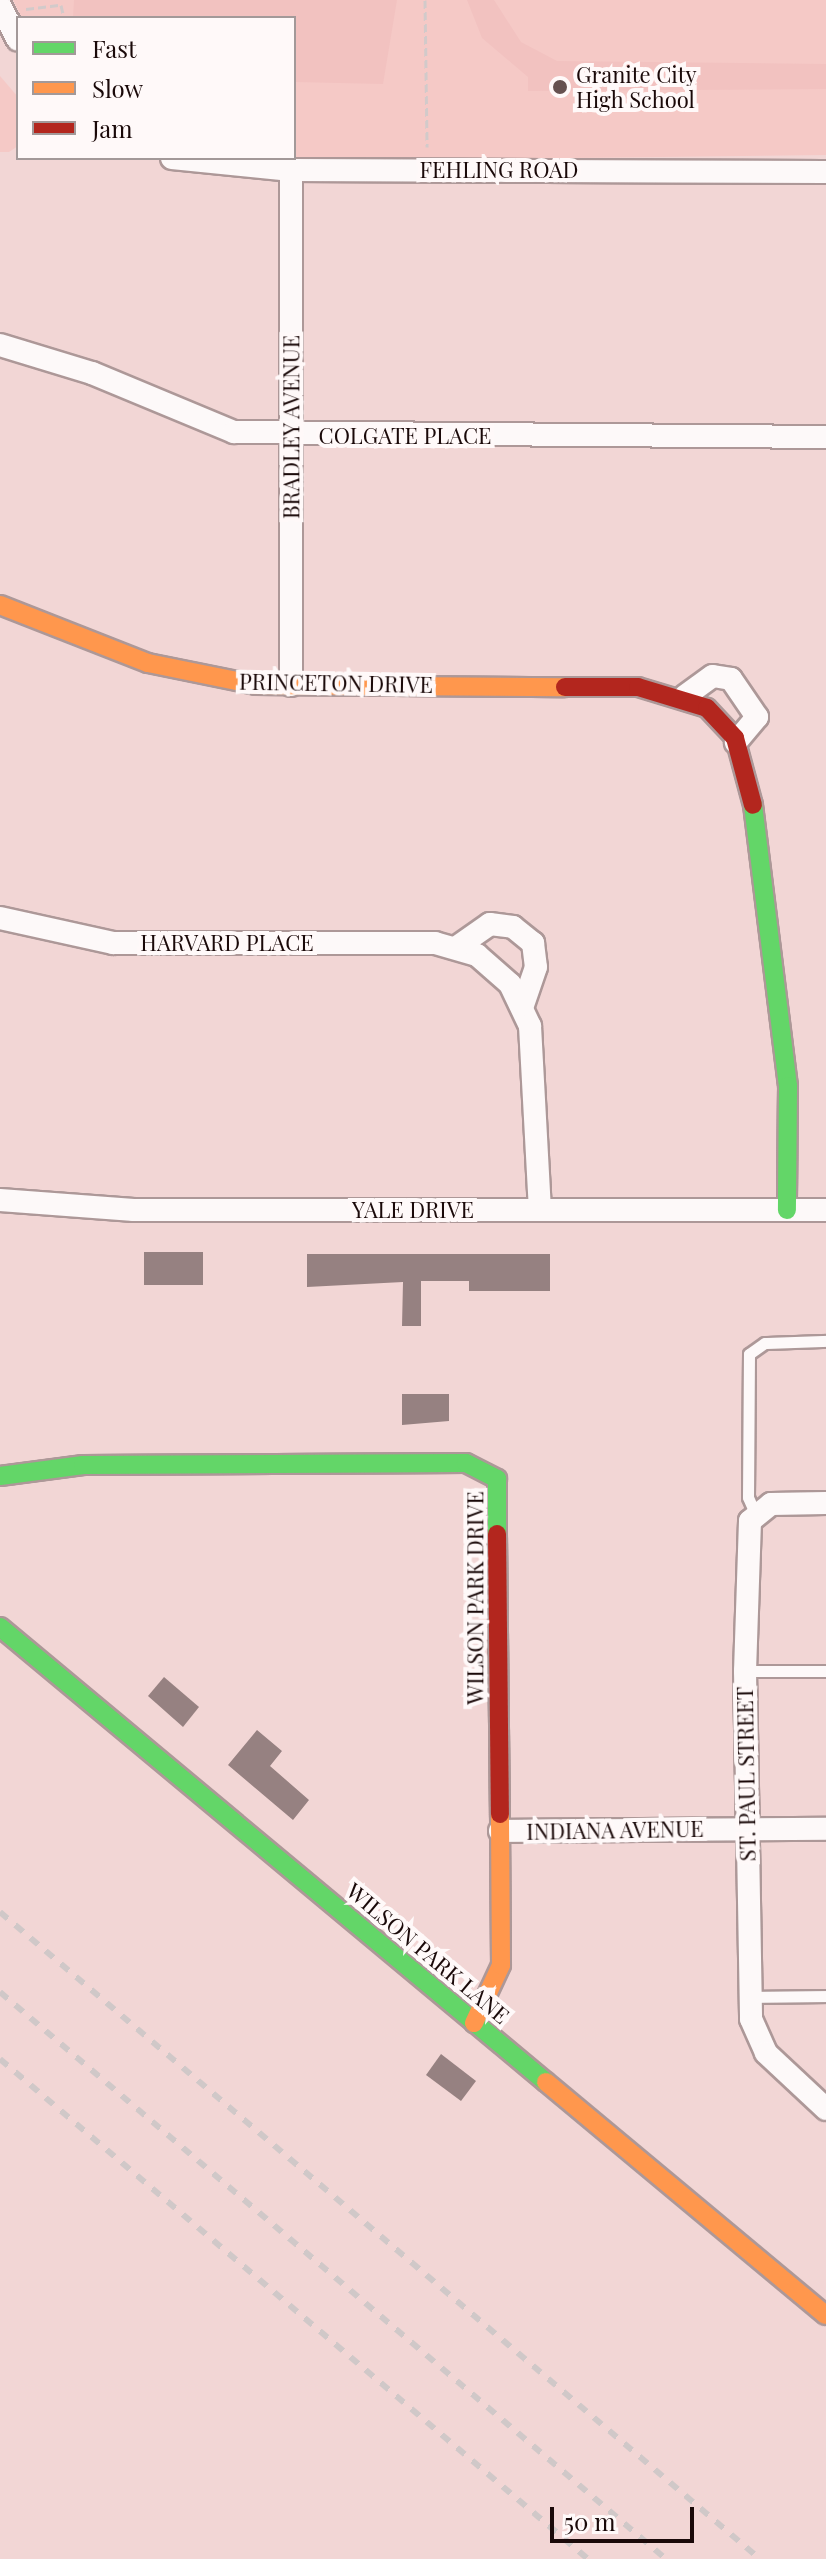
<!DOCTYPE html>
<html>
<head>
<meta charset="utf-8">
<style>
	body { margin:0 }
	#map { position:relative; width:826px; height:2559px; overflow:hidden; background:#f2d6d5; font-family:"Playfair Display",serif }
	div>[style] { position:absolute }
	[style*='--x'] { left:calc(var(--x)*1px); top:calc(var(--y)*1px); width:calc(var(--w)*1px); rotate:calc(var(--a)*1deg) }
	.built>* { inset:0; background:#f5c9c6 }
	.green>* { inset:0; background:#f2c2c0 }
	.building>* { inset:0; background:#968181 }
	.path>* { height:3px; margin-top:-1.5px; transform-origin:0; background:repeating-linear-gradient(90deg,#d2caca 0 8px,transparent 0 12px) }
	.roads { filter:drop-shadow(2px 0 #ad9898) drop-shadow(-2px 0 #ad9898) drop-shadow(0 2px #ad9898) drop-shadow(0 -2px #ad9898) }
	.lane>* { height:11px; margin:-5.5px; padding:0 5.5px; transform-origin:5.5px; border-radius:5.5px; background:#fdf9f9 }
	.street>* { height:22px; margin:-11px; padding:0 11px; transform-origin:11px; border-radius:11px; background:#fdf9f9 }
	.fast>* { height:18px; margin:-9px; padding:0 9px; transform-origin:9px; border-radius:9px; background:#63d668 }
	.slow>* { height:18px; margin:-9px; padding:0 9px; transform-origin:9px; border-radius:9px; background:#ff974d }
	.jam>* { height:18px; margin:-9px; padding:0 9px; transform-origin:9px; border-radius:9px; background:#b3261e }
	.rail>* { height:6px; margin-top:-3px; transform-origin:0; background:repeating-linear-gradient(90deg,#d0c8c8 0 10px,transparent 0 20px) }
	.dots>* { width:22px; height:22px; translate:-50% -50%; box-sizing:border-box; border:4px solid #fff9f9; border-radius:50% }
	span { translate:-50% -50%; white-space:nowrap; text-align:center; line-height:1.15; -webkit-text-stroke:8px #fff9f9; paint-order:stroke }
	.poi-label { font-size:22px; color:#1a0909 }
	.left { translate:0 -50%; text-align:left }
	.street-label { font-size:22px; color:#1a0909 }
	.legend { position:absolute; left:16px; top:16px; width:280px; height:144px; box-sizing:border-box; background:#fff9f9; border:2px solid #a39999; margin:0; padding:10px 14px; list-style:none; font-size:24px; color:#1a0909 }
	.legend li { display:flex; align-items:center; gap:16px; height:40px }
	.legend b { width:40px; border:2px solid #a39999 }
	.scale { position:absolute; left:550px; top:2507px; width:144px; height:36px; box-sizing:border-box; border:4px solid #1a0909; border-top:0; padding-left:10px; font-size:24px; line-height:28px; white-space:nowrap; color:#1a0909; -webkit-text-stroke:6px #fff9f9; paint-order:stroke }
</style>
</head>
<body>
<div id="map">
	<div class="built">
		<i style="clip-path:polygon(13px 0,826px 0,826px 155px,327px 161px,283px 158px,294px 158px,294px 18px,22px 18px)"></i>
		<i style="clip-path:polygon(0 76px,18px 97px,18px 146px,9px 152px,0 152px)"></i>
	</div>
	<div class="green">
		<i style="clip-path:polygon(74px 0,397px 0,383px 84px,294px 82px,294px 18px,73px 18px)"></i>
		<i style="clip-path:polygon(467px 0,494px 0,521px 42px,557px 61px,826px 64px,826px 89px,528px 91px,528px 77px,482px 38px)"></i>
	</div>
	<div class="building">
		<i style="clip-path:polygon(144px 1252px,203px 1252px,203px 1285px,144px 1285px)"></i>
		<i style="clip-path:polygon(307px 1254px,550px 1254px,550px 1291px,469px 1291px,469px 1281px,421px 1281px,421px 1326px,402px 1326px,403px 1282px,307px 1287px)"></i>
		<i style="clip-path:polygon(402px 1394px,449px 1394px,449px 1421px,402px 1425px)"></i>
		<i style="clip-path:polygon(164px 1677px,199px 1707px,183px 1727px,148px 1696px)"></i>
		<i style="clip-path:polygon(257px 1730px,282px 1751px,270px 1766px,309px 1800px,293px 1820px,228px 1765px)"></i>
		<i style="clip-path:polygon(441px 2054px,476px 2081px,461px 2101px,426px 2075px)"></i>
	</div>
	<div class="path">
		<i style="--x:425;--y:0;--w:147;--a:89.2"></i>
		<i style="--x:26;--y:9;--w:35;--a:-7"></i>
		<i style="--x:61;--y:5;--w:13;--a:77"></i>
	</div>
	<div class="roads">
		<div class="lane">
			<i style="--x:755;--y:1513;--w:17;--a:-114"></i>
			<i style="--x:748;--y:1497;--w:143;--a:-89.6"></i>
			<i style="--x:749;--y:1354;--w:19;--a:-35"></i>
			<i style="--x:765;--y:1343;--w:61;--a:-1.9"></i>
			<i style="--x:745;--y:1671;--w:81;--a:0"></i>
			<i style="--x:750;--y:1997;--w:76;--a:-0.8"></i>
		</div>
		<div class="street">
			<i style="--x:0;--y:6;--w:38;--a:62"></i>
			<i style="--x:172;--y:158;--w:120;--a:5.8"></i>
			<i style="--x:291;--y:170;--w:535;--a:0.21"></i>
			<i style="--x:291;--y:170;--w:515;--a:90"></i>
			<i style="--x:0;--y:345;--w:96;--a:16.9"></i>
			<i style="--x:92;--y:373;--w:154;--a:22.6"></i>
			<i style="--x:234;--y:432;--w:592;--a:0.48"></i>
			<i style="--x:685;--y:696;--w:34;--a:-36"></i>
			<i style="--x:713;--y:676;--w:18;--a:9"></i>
			<i style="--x:731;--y:679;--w:46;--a:55.6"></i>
			<i style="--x:757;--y:717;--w:33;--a:130"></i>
			<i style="--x:0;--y:918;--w:116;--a:12.5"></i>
			<i style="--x:113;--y:943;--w:322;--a:0"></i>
			<i style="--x:435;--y:943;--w:44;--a:15.9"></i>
			<i style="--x:477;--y:955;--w:44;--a:41.3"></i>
			<i style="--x:510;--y:984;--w:47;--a:64.5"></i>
			<i style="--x:530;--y:1026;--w:184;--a:86.9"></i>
			<i style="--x:457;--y:947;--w:40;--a:-34.9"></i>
			<i style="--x:490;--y:924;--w:23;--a:7"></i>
			<i style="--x:513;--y:927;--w:26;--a:39"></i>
			<i style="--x:533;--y:943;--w:24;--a:83"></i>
			<i style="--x:536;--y:967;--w:40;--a:108.9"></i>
			<i style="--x:0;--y:1200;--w:134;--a:4.3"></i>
			<i style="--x:134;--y:1210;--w:692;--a:0"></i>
			<i style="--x:826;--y:1503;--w:55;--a:179"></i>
			<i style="--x:771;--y:1504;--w:27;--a:141"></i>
			<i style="--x:750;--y:1521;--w:150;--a:91.9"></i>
			<i style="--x:745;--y:1671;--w:348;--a:89"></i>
			<i style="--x:751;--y:2019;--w:37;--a:66"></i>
			<i style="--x:766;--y:2053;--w:82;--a:43"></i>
			<i style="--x:500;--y:1831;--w:326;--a:-0.4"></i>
		</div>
		<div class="fast">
			<i style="--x:753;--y:805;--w:283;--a:82.9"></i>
			<i style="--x:788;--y:1086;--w:124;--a:90.5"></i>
			<i style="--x:0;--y:1476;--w:84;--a:-7.5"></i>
			<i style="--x:83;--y:1465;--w:383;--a:-0.3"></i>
			<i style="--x:466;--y:1463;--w:35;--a:27"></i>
			<i style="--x:497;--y:1479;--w:55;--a:90"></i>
			<i style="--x:0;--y:1627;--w:711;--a:39.81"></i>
		</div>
		<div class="slow">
			<i style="--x:0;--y:605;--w:159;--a:21.4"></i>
			<i style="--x:148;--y:663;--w:110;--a:11.5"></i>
			<i style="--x:256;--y:685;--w:309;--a:0.4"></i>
			<i style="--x:474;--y:2023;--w:64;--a:-65"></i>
			<i style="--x:501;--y:1965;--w:151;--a:-90.4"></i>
			<i style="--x:546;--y:2082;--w:364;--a:39.8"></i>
		</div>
		<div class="jam">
			<i style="--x:565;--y:687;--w:73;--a:0"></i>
			<i style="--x:638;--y:687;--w:72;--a:16.9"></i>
			<i style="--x:707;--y:708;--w:41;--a:47"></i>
			<i style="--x:735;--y:738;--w:69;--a:75"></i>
			<i style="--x:497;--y:1534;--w:280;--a:89.4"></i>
		</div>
	</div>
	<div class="rail">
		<i style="--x:0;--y:1912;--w:998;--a:40.41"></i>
		<i style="--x:0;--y:1992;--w:875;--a:40.41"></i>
		<i style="--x:0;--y:2059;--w:772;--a:40.38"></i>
	</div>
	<div class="dots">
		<i style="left:560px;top:87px;background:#665150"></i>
	</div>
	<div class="poi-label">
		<span class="left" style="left:576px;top:87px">Granite City<br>High School</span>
	</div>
	<div class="street-label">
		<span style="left:499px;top:170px">FEHLING ROAD</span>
		<span style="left:291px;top:427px;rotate:-90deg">BRADLEY AVENUE</span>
		<span style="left:405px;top:436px">COLGATE PLACE</span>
		<span style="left:336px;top:683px;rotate:1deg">PRINCETON DRIVE</span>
		<span style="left:227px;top:943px">HARVARD PLACE</span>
		<span style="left:413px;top:1210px">YALE DRIVE</span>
		<span style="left:475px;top:1598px;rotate:-90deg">WILSON PARK DRIVE</span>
		<span style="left:746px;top:1774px;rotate:-91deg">ST. PAUL STREET</span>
		<span style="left:615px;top:1830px;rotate:-1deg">INDIANA AVENUE</span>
		<span style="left:428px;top:1953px;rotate:40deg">WILSON PARK LANE</span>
	</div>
	<ul class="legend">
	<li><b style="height:10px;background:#63d668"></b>Fast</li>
	<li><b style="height:10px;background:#ff974d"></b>Slow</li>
	<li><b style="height:10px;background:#b3261e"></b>Jam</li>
	</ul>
	<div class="scale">50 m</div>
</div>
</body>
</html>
